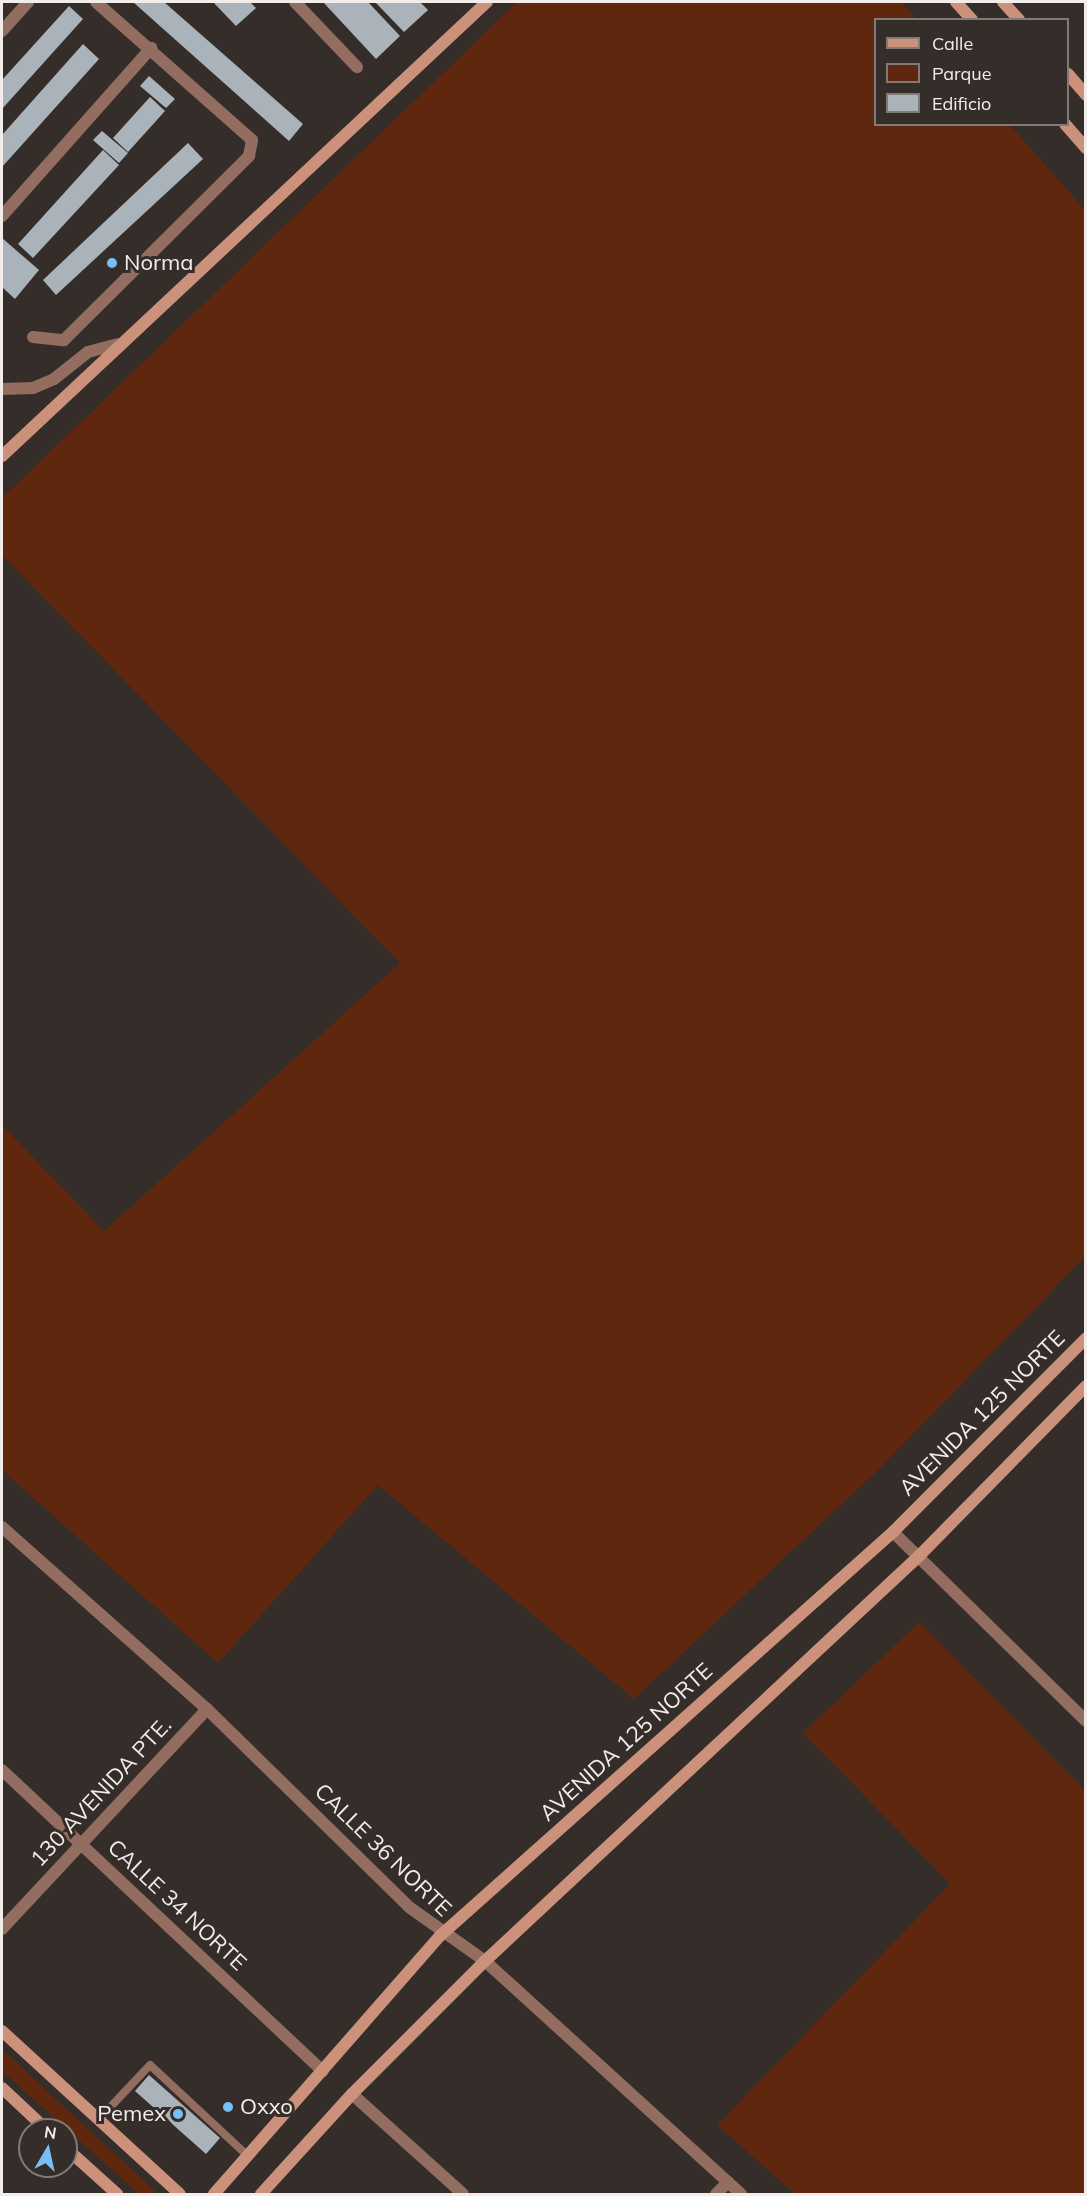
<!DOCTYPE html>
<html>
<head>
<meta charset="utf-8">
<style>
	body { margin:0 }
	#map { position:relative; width:1087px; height:2196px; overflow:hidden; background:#352d2a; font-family:Mulish,sans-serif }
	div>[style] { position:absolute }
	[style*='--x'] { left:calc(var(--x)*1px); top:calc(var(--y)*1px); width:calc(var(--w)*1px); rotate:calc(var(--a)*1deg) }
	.green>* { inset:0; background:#5e270e }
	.building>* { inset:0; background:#abb3ba }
	.service>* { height:8px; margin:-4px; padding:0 4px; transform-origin:4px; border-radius:4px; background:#936e60 }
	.minor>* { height:12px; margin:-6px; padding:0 6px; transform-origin:6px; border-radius:6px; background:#936e60 }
	.tertiary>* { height:12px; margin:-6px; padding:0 6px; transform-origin:6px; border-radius:6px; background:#936e60 }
	.secondary>* { height:12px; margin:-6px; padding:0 6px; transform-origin:6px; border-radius:6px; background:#cc917a }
	.dots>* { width:16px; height:16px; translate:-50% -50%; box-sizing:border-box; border:3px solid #352d2a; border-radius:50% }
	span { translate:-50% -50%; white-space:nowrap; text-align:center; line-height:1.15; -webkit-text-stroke:6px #352d2a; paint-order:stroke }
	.poi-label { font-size:22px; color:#f2edeb }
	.left { translate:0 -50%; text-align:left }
	.right { translate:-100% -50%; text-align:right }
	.street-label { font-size:22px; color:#f2edeb }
	.frame { position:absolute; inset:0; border:3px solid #f2edeb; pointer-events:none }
	.legend { position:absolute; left:874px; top:18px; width:195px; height:108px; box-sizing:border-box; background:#352d2a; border:2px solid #817a77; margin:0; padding:8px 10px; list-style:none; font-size:18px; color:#f2edeb }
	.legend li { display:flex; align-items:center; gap:12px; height:30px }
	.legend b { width:30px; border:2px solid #817a77 }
	.north { position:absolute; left:18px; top:2118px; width:60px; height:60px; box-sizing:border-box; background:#352d2a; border:2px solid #817a77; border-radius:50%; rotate:9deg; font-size:16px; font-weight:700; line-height:24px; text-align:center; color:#f2edeb }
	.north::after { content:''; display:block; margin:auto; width:21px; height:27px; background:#78bff7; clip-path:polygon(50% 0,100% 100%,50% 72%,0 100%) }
</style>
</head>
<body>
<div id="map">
	<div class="green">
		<i style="clip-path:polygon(517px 2px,901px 2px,917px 19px,876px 20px,876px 124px,1010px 125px,1085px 210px,1085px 1257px,878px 1470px,634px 1699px,378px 1485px,218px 1663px,2px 1470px,2px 1125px,104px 1231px,400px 963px,2px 555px,2px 498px)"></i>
		<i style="clip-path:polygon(919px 1622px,1085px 1790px,1085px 2194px,795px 2194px,717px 2125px,950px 1884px,803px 1733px)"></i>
		<i style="clip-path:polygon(2px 2049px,156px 2192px,139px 2194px,2px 2071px)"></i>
	</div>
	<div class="building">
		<i style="clip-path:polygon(133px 2px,164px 2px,303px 124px,289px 141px)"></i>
		<i style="clip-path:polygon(213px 2px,250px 2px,256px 8px,236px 26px)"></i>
		<i style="clip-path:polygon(323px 2px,368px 2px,400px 36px,376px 59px)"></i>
		<i style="clip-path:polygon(375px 2px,420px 2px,428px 10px,404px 32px)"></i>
		<i style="clip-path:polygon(69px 6px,83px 19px,2px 109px,2px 80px)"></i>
		<i style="clip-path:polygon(83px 44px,99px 59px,2px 167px,2px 135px)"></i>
		<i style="clip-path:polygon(149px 76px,175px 99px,166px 108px,140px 86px)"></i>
		<i style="clip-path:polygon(150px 97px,165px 111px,128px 152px,113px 138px)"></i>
		<i style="clip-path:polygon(102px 131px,128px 153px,119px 163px,93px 140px)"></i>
		<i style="clip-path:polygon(188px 143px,203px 159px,56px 295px,43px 280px)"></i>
		<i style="clip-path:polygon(103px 150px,119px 165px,33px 258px,18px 244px)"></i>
		<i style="clip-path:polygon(2px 238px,39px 270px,15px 299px,2px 287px)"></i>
		<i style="clip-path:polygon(149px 2075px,220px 2138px,206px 2154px,135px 2091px)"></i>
	</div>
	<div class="service">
		<i style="--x:100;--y:2118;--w:73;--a:-46.7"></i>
		<i style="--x:150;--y:2065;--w:135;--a:42.9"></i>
	</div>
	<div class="minor">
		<i style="--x:295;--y:2;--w:90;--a:46.4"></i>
		<i style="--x:2;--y:31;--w:39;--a:-48"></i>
		<i style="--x:2;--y:216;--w:225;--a:-48.4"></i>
		<i style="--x:33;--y:337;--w:31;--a:6"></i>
		<i style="--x:64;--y:340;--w:261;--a:-44.8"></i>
		<i style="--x:249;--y:156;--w:16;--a:-79"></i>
		<i style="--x:252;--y:140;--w:208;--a:-138.5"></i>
		<i style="--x:2;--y:1527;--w:274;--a:41.6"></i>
		<i style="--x:207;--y:1709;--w:283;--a:44.4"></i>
		<i style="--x:409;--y:1907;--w:93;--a:35.4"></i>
		<i style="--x:485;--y:1961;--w:346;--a:42.3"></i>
		<i style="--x:893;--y:1532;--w:270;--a:44.4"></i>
		<i style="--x:2;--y:1770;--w:440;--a:43.2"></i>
		<i style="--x:2;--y:1929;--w:301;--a:-47"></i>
		<i style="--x:352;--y:2094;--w:149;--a:42"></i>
		<i style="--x:716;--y:2194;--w:17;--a:-45"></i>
	</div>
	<div class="tertiary">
		<i style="--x:2;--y:389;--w:31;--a:-2"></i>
		<i style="--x:33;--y:388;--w:23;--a:-23"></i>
		<i style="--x:54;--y:379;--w:43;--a:-38.5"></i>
		<i style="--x:88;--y:352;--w:30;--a:-15"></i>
	</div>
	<div class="secondary">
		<i style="--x:956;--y:2;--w:24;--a:48"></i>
		<i style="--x:1003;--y:2;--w:24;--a:48"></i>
		<i style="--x:1068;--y:74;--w:28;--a:49"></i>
		<i style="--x:1065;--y:124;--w:32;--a:49"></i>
		<i style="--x:2;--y:456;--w:664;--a:-43.11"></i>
		<i style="--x:2;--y:2031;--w:241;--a:42.5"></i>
		<i style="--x:2;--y:2088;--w:62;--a:43"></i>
		<i style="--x:66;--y:2148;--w:69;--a:42"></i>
		<i style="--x:214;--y:2194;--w:344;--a:-48.8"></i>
		<i style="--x:441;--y:1935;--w:606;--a:-41.72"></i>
		<i style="--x:893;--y:1532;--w:274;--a:-45.1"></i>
		<i style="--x:261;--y:2194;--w:135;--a:-47.7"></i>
		<i style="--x:352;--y:2094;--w:188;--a:-45"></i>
		<i style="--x:485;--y:1961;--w:594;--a:-43.02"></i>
		<i style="--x:919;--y:1556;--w:238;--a:-45.5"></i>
	</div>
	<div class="dots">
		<i style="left:112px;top:263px;background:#78bff7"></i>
		<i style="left:228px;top:2107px;background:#78bff7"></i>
		<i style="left:178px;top:2114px;background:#78bff7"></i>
	</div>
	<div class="poi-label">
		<span class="left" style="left:124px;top:263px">Norma</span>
		<span class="left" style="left:240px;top:2107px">Oxxo</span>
		<span class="right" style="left:166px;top:2114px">Pemex</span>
	</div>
	<div class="street-label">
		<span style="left:982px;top:1413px;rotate:-45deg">AVENIDA 125 NORTE</span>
		<span style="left:626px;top:1742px;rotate:-42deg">AVENIDA 125 NORTE</span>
		<span style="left:101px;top:1792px;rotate:-47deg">130 AVENIDA PTE.</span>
		<span style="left:383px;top:1850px;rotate:44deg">CALLE 36 NORTE</span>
		<span style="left:177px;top:1905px;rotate:43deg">CALLE 34 NORTE</span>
	</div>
	<div class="frame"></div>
	<ul class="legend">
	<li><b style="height:8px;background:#cc917a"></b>Calle</li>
	<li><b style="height:16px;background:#5e270e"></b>Parque</li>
	<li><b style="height:16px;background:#abb3ba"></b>Edificio</li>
	</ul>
	<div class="north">N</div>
</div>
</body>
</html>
